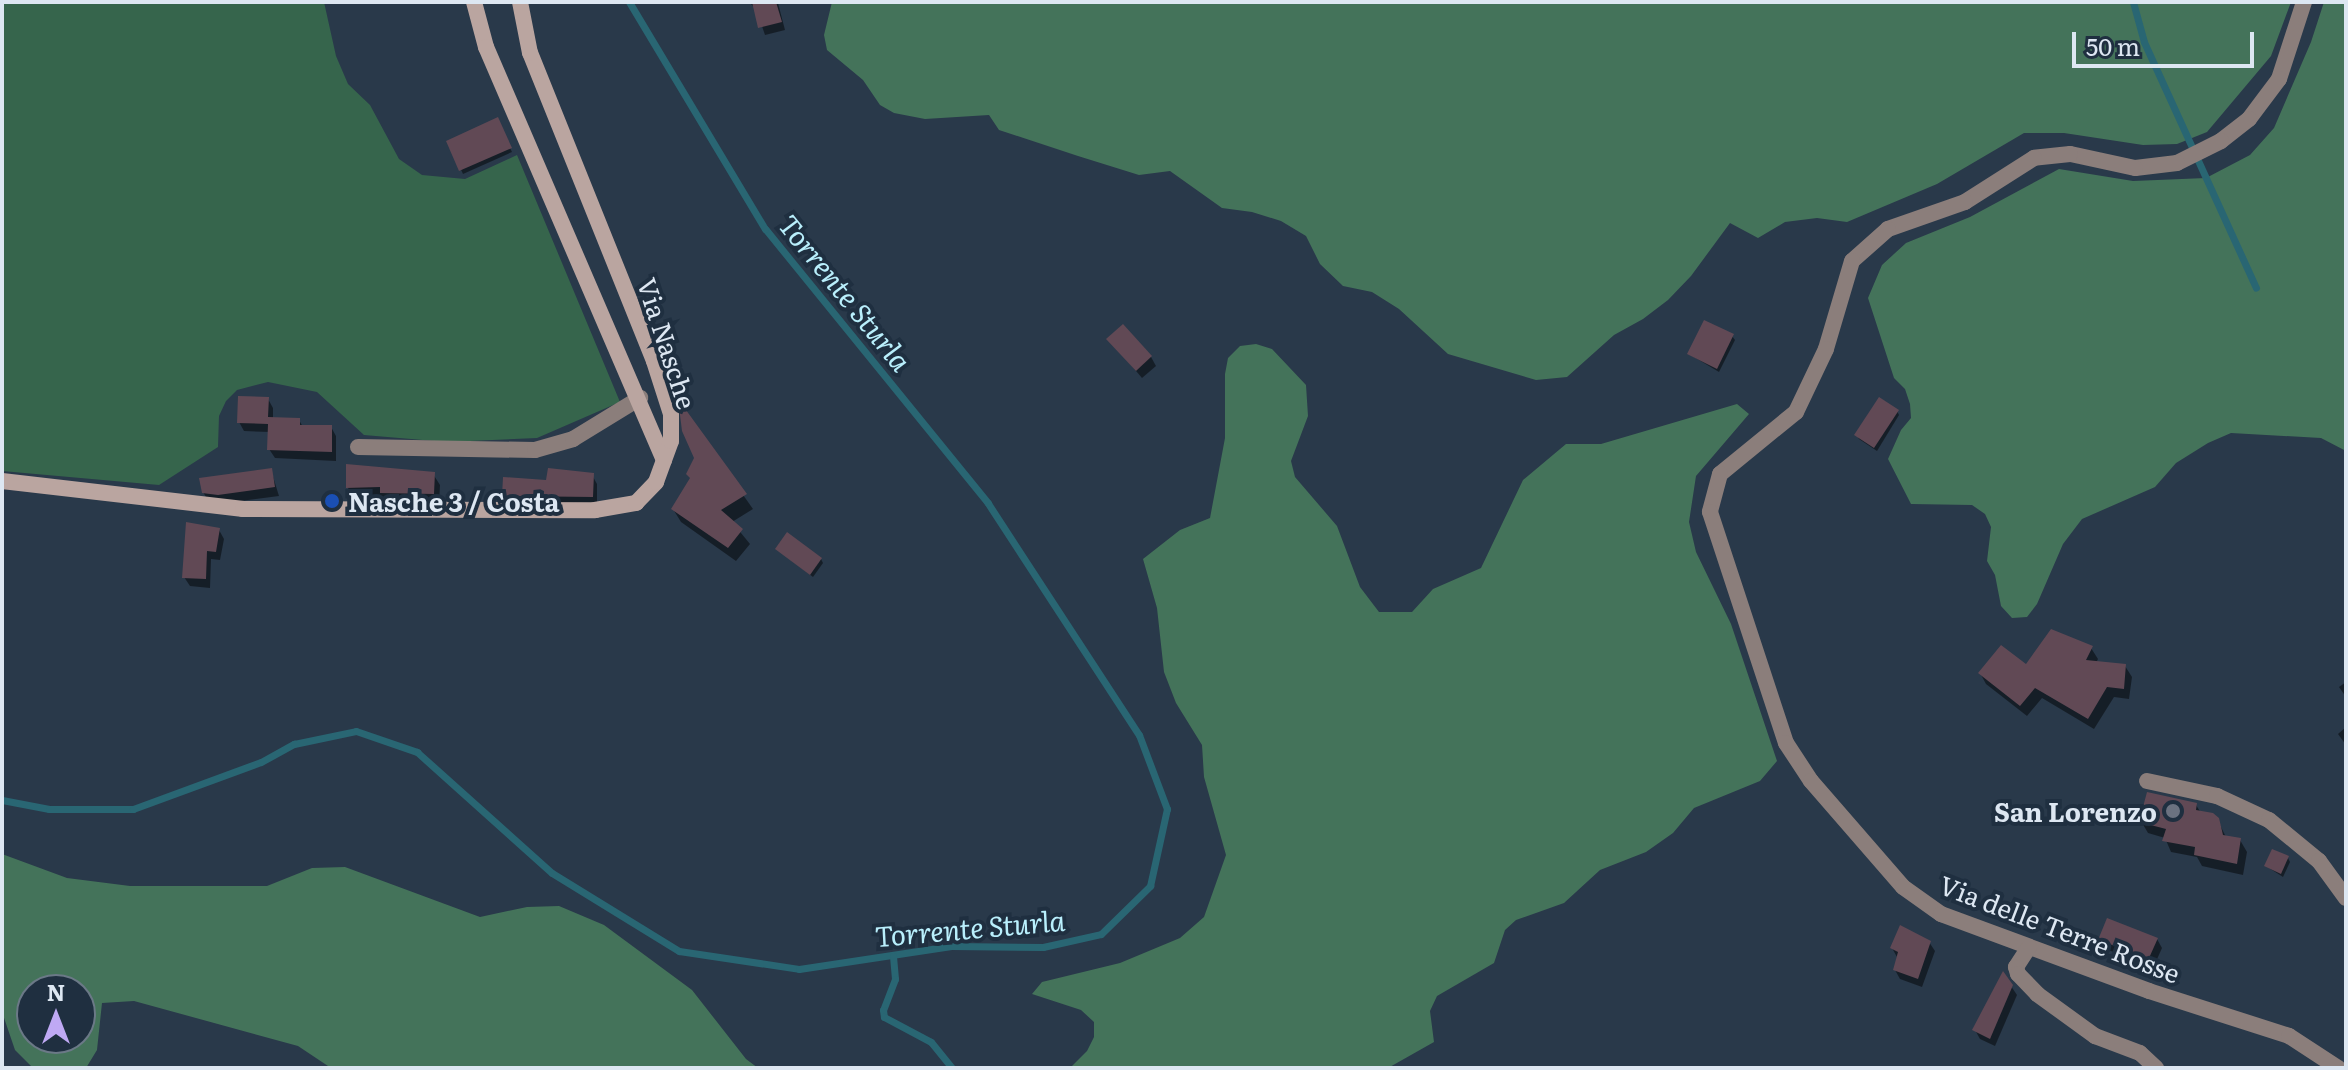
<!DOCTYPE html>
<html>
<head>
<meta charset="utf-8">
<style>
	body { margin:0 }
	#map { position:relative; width:2348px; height:1070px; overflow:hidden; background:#29394a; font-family:Literata,serif }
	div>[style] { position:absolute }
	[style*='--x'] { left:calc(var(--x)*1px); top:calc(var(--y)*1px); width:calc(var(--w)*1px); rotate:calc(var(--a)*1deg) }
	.green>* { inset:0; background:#36654c }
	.forest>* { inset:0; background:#44735a }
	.shadow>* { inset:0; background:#0007 }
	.stream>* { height:7px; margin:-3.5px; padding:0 3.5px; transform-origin:3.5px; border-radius:3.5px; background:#296673 }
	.building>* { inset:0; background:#614955 }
	.street>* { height:16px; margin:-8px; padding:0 8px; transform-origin:8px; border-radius:8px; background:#8b7e7b }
	.secondary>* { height:16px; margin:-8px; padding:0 8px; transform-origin:8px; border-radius:8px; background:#baa5a0 }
	.dots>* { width:22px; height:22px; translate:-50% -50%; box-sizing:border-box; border:4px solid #1f2f40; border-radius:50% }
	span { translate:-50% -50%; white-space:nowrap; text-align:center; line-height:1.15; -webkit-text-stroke:8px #1f2f40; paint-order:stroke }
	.street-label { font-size:26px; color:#dde7f2 }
	.poi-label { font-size:26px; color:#dde7f2; font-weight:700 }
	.left { translate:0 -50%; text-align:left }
	.right { translate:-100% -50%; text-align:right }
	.water-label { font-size:28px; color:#b9effc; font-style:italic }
	.frame { position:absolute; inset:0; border:4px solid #dde7f2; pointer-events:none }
	.north { position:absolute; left:16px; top:974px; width:80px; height:80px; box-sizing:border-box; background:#1f2f40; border:2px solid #6b7987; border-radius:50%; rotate:0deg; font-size:22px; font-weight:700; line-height:32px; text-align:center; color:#dde7f2 }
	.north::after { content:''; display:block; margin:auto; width:28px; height:36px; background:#bfa9f4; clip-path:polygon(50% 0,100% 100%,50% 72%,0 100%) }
	.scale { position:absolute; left:2072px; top:32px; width:182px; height:36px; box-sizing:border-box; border:4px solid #dde7f2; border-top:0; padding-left:10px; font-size:24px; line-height:28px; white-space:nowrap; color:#dde7f2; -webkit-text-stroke:6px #1f2f40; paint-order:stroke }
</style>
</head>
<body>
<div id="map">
	<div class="green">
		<i style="clip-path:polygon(2px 2px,324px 2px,336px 56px,348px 84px,370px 105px,399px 159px,422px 175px,465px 179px,517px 155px,620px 402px,537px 438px,446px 442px,364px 435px,317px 392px,268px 382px,237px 390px,226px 401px,219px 416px,218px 447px,159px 485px,2px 471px)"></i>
	</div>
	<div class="forest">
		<i style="clip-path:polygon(832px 2px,2291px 2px,2271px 56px,2207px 132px,2177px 144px,2143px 145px,2064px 133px,2024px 133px,1937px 184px,1847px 222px,1817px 218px,1785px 222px,1758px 238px,1730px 223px,1691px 276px,1668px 300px,1643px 319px,1614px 335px,1567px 377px,1536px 380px,1448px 354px,1399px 309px,1372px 292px,1343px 286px,1320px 264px,1306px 236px,1281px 221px,1252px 212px,1222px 208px,1170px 171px,1139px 175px,1078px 156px,999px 130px,989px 115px,925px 119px,894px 113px,880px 105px,863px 80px,827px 50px,824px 35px)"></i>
		<i style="clip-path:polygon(2324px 2px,2346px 2px,2346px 451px,2321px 438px,2231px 433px,2208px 443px,2176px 463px,2155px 487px,2082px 519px,2063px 544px,2037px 604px,2027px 617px,2012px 618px,2001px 606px,1995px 575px,1987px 561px,1991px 527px,1985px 514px,1972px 505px,1911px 504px,1888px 459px,1901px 430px,1911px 418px,1910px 404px,1905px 389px,1894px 378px,1868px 298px,1882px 265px,1906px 243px,1970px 217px,2059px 169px,2133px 181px,2206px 178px,2250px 155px,2274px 128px,2311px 42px)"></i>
		<i style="clip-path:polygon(1256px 344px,1272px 349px,1306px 385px,1308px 416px,1291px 461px,1295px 477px,1337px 526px,1360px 587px,1379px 612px,1412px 612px,1433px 589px,1481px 568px,1523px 480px,1566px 444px,1601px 444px,1737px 404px,1749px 414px,1696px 476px,1689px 522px,1696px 552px,1731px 624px,1777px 761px,1760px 781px,1694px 808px,1673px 833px,1646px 852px,1600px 870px,1564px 903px,1516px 920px,1505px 930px,1494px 963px,1437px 996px,1430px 1011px,1434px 1042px,1388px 1068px,1070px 1068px,1087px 1051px,1094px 1037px,1094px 1022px,1081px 1010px,1032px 994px,1042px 982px,1120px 963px,1180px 938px,1204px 917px,1226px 855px,1204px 777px,1202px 745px,1176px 703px,1164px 672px,1157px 608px,1143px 559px,1180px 530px,1210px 518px,1225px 438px,1225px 374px,1228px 358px,1240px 346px)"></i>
		<i style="clip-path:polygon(evenodd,2px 854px,67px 878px,130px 886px,267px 886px,312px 868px,345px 867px,480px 917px,527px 907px,559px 906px,604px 925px,692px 990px,746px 1059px,758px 1068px,331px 1068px,298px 1046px,134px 1001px,102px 1003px,97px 1050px,86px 1068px,33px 1068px,15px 1050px,2px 1012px,2px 854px,32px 990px,80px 990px,80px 1038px,32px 1038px,32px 990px)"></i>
	</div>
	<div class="shadow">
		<i style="clip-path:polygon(749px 2px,783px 2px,778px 3px,785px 30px,765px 35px,756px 9px)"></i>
		<i style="clip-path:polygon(497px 120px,512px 152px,463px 174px,448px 142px)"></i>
		<i style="clip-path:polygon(1732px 336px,1735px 340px,1719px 372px,1689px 354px)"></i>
		<i style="clip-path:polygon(1109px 339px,1151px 357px,1156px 366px,1142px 378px)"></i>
		<i style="clip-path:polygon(268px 399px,273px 408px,273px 419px,299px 420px,303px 427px,331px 427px,336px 436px,336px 461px,275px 458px,269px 449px,270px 432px,244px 431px,239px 422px)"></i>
		<i style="clip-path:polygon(681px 407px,753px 509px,732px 522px,750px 544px,736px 561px,681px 522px,673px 509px,691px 479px,696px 458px)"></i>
		<i style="clip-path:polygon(1897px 411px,1899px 415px,1877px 451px,1859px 439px,1857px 435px)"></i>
		<i style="clip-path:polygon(348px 467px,433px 474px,440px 485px,439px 504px,388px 503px,385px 498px,354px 499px,348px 488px)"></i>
		<i style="clip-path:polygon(271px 470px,279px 496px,224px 503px,209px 502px,203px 492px)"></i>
		<i style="clip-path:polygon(592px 475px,597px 484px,597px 506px,509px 504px,504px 495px,548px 482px)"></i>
		<i style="clip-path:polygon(219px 530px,224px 539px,220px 560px,211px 559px,210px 588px,190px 586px,184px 577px)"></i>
		<i style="clip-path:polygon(777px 549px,821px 559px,823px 563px,813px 577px)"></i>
		<i style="clip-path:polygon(2091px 648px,2098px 659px,2096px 663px,2125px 666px,2132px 677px,2129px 699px,2114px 697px,2094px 729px,2042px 698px,2027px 716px,1986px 684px,1980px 673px,2026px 667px)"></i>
		<i style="clip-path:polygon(2346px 682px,2346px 697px,2339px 687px)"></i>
		<i style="clip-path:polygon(2346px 727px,2346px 745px,2338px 734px)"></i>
		<i style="clip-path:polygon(2196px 805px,2201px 813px,2217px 819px,2226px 837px,2240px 840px,2247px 852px,2243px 875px,2202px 866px,2197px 857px,2171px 852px,2165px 838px,2148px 833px,2141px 821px)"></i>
		<i style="clip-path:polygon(2288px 858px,2290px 862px,2283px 877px,2266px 866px)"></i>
		<i style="clip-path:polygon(2157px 939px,2162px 948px,2154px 966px,2105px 949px,2100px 940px)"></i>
		<i style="clip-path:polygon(1929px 942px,1935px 951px,1922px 987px,1900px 979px,1895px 970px,1897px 957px,1892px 948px)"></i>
		<i style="clip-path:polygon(2011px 986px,2017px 995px,1995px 1046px,1980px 1039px,1975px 1030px)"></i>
	</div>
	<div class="stream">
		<i style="--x:2133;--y:2;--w:41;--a:74.6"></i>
		<i style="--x:2144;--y:42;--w:270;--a:65.5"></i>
		<i style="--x:2;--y:800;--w:48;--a:10.8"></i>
		<i style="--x:49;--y:809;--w:84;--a:0"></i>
		<i style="--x:133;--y:809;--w:136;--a:-20.2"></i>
		<i style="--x:261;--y:762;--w:38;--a:-29"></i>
		<i style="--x:294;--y:744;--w:63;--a:-11.8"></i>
		<i style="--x:356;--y:731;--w:65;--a:19"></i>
		<i style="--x:417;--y:752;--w:181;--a:41.9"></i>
		<i style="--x:552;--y:873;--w:149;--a:31.6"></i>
		<i style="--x:679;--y:951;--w:121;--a:8.5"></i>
		<i style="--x:799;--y:969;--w:154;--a:-8.6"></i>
		<i style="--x:951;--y:946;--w:92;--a:0.6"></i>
		<i style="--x:1043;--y:947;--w:59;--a:-12.6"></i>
		<i style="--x:1101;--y:934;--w:69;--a:-44.4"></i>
		<i style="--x:1150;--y:886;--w:79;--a:-77.6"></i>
		<i style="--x:1167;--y:809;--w:79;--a:-110.7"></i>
		<i style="--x:1139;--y:735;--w:277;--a:-123.1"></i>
		<i style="--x:988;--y:503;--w:353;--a:-129.1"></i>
		<i style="--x:765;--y:229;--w:265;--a:-120.9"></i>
		<i style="--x:893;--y:956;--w:23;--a:85"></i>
		<i style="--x:895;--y:979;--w:33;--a:111"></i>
		<i style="--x:883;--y:1010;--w:7;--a:82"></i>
		<i style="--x:884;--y:1017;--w:53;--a:28"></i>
		<i style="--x:931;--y:1042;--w:33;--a:51"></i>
	</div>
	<div class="building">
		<i style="clip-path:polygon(752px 2px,776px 2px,782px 22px,758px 28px)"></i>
		<i style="clip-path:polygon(498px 117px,512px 148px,459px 171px,446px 141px)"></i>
		<i style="clip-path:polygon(1704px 320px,1734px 334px,1717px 369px,1687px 354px)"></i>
		<i style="clip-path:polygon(1123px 324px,1152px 356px,1136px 371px,1106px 339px)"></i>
		<i style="clip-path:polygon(238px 396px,269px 397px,268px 417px,300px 418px,300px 425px,332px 425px,332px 452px,267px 450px,268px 424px,237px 423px)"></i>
		<i style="clip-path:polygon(1879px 397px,1899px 410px,1874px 448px,1854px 435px)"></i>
		<i style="clip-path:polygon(678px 399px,747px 494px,721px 510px,743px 529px,728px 548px,671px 509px,690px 478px,686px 474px,694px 458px,682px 431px)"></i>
		<i style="clip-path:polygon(346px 464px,435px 472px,434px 494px,380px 493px,380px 487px,346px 488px)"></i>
		<i style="clip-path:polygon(272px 468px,275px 487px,218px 495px,202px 493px,199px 478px)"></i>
		<i style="clip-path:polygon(548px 468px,594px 473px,593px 497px,502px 496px,503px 477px,546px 480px)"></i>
		<i style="clip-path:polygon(186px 522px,220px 528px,216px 552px,207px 551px,206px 579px,182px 578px)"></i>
		<i style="clip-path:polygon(787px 532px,822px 558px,810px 575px,775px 549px)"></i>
		<i style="clip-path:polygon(2051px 629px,2093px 646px,2086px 660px,2126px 664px,2124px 689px,2107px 687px,2088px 719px,2035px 688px,2020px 706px,1978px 673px,2001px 645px,2026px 664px)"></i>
		<i style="clip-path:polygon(2147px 792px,2197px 803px,2196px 810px,2213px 813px,2219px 818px,2223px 835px,2241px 838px,2237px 864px,2194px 855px,2195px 847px,2162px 841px,2166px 829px,2139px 822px)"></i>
		<i style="clip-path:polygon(2272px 849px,2289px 856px,2281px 874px,2264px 866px)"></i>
		<i style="clip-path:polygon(2107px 918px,2158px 938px,2149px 958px,2098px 940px)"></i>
		<i style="clip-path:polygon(1900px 925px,1931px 941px,1918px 979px,1893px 970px,1898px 952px,1890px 948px)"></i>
		<i style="clip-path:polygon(2003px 971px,2013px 985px,1990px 1039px,1972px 1030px)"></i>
	</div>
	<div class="street">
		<i style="--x:2304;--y:2;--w:81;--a:108"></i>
		<i style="--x:2279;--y:79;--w:50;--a:126.9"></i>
		<i style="--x:2249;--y:119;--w:36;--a:142"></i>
		<i style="--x:2221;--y:141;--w:49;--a:153.4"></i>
		<i style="--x:2177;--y:163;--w:42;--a:173.2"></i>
		<i style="--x:2135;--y:168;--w:66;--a:-167.8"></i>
		<i style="--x:2070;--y:154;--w:36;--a:174"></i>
		<i style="--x:2034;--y:158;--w:82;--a:147.5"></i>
		<i style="--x:1965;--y:202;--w:82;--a:160.7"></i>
		<i style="--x:1888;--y:229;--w:48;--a:138.4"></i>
		<i style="--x:1852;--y:261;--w:92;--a:106.5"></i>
		<i style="--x:1826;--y:349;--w:70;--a:115.5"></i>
		<i style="--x:1796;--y:412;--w:98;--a:140.8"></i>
		<i style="--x:1720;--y:474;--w:39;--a:105"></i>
		<i style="--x:1710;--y:512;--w:243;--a:71.8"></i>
		<i style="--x:1786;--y:743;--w:45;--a:56.7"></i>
		<i style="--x:1811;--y:781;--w:140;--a:49"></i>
		<i style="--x:1903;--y:887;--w:47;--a:35.4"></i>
		<i style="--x:1941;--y:914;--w:222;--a:20.3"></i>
		<i style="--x:2149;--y:991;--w:147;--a:17.8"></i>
		<i style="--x:2289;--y:1036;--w:59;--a:33.1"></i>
		<i style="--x:358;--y:447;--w:177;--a:1"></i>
		<i style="--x:535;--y:450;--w:40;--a:-16"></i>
		<i style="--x:573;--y:439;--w:79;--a:-31.5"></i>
		<i style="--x:2147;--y:781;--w:72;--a:12.1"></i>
		<i style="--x:2217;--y:796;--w:57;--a:24.8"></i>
		<i style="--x:2269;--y:820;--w:65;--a:39.4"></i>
		<i style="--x:2319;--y:861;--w:46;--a:53.9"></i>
		<i style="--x:2029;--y:947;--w:24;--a:123"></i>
		<i style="--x:2016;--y:967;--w:7;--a:74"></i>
		<i style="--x:2018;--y:974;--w:28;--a:46"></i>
		<i style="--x:2037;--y:994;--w:72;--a:35.9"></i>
		<i style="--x:2095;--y:1036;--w:48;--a:20.7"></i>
		<i style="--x:2140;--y:1053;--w:22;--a:43"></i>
	</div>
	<div class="secondary">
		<i style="--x:474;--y:2;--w:47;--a:75.1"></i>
		<i style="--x:486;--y:47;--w:450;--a:66.7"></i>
		<i style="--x:2;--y:481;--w:243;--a:6.6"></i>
		<i style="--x:243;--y:509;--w:352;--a:0.2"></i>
		<i style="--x:595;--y:510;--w:42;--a:-9.7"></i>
		<i style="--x:636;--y:503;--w:29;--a:-46"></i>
		<i style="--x:656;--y:482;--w:44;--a:-69.9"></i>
		<i style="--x:671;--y:441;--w:27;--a:-90"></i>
		<i style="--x:671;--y:414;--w:56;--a:-107.8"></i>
		<i style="--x:654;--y:361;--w:332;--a:-111.9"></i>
		<i style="--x:530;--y:53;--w:52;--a:-101.1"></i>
	</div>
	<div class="dots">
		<i style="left:332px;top:501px;background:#1a4fb4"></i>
		<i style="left:2173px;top:811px;background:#6b7280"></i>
	</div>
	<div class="street-label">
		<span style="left:668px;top:343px;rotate:72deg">Via Nasche</span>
		<span style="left:2060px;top:928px;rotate:21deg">Via delle Terre Rosse</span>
	</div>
	<div class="poi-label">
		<span class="left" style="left:348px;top:501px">Nasche 3 / Costa</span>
		<span class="right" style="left:2157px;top:811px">San Lorenzo</span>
	</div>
	<div class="water-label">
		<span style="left:846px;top:292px;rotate:51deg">Torrente Sturla</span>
		<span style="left:970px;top:927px;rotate:-5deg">Torrente Sturla</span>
	</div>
	<div class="frame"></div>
	<div class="north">N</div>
	<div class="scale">50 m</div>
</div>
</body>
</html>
